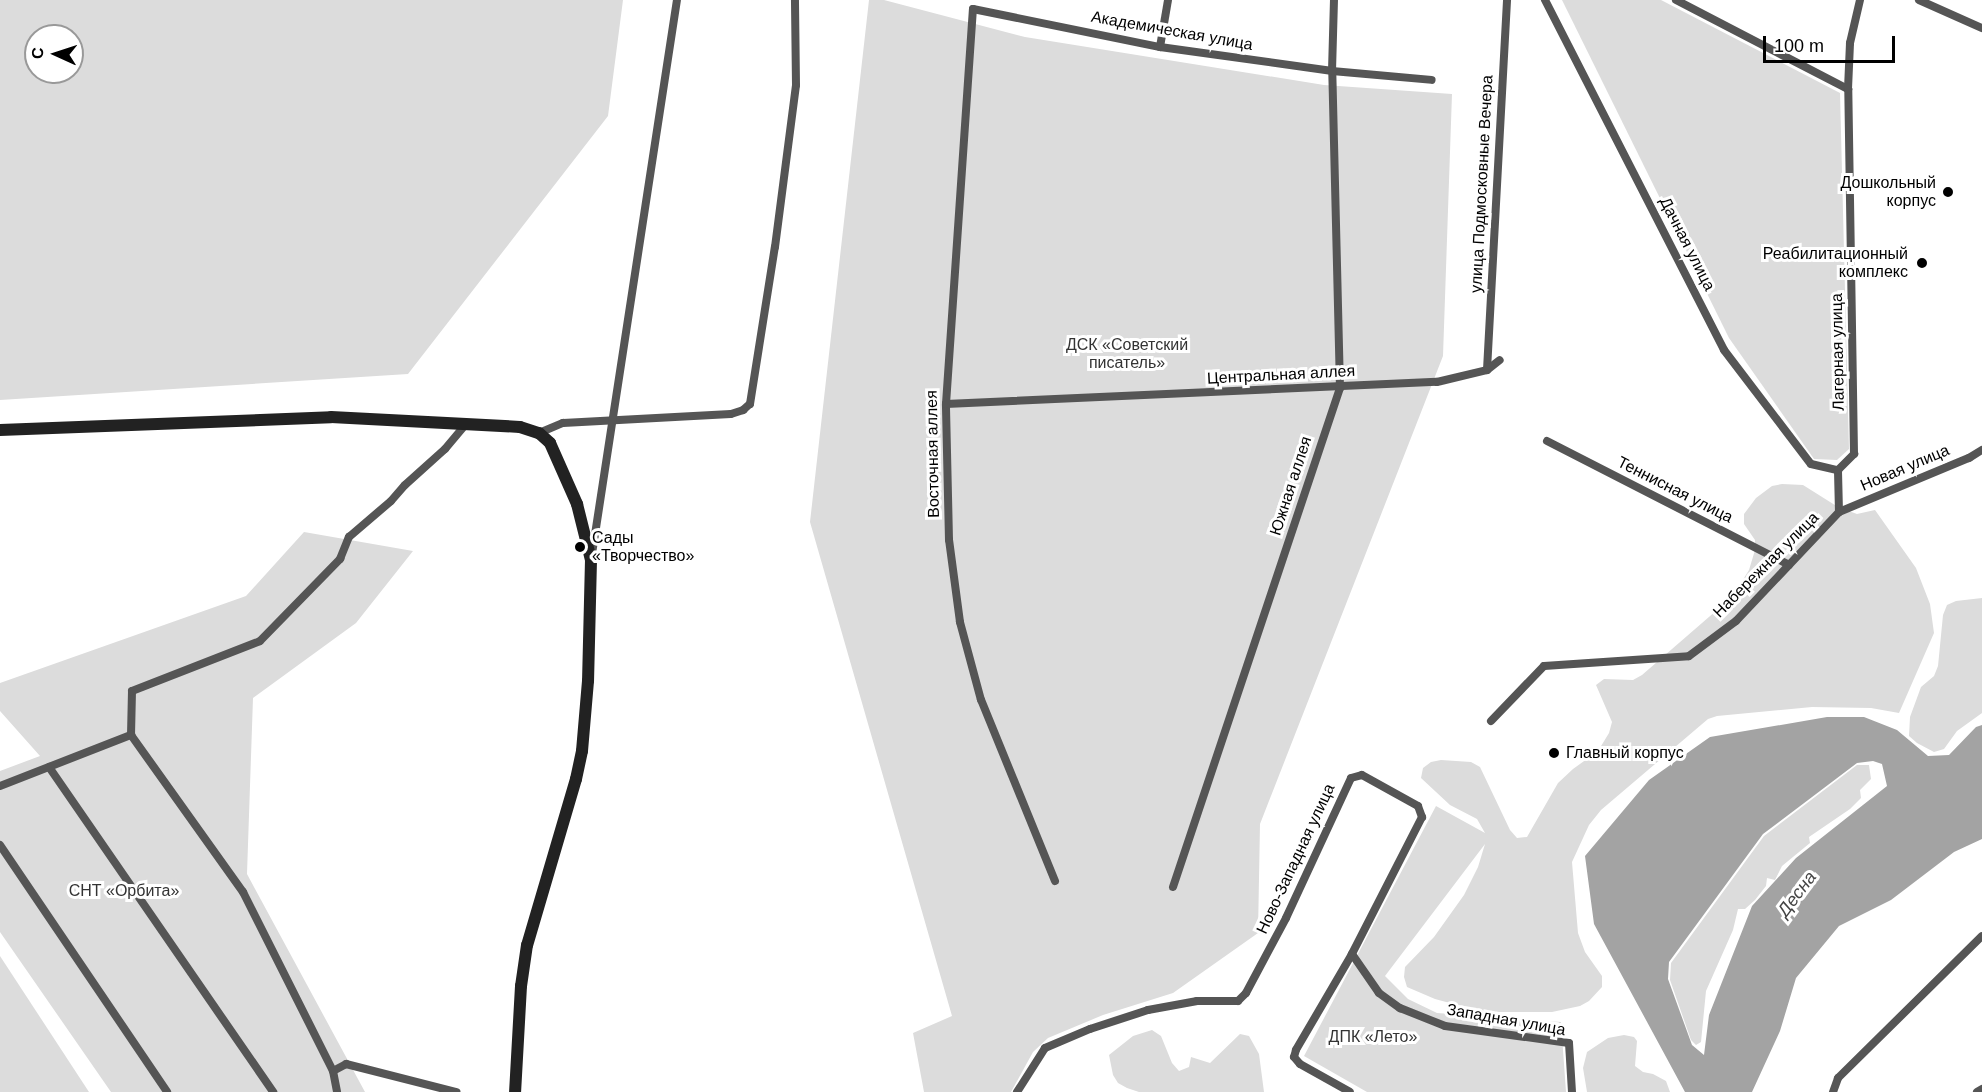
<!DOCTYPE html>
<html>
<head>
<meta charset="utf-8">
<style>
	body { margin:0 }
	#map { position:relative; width:1982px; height:1092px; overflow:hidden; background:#fff; font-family:Arial,sans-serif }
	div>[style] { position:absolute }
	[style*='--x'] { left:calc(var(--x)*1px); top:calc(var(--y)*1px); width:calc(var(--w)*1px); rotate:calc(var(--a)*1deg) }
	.green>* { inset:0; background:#dcdcdc }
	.water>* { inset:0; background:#a3a3a3 }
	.street>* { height:8px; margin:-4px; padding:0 4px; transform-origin:4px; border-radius:4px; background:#555 }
	.secondary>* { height:12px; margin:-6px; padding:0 6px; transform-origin:6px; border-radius:6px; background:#222 }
	.dots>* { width:16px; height:16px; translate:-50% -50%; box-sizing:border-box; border:3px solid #fff; border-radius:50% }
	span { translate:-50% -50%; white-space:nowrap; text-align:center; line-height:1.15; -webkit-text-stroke:6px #fff; paint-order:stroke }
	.street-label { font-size:16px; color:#000 }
	.poi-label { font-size:16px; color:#000 }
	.right { translate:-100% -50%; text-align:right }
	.left { translate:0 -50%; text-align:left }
	.park-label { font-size:16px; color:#333 }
	.water-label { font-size:18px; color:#444; font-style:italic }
	.north { position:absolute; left:24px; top:24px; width:60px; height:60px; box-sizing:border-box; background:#fff; border:2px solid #999; border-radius:50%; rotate:273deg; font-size:16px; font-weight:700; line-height:24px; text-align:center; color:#000 }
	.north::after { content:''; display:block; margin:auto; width:21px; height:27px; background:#000; clip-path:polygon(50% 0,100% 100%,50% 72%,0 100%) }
	.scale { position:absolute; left:1763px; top:36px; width:132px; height:27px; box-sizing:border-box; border:3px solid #000; border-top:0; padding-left:8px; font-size:18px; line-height:21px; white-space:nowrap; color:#000; -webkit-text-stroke:4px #fff; paint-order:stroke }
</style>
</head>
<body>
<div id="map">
	<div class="green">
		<i style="clip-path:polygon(evenodd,0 0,623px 0,608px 116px,408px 374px,0 400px,0 0,36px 36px,72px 36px,72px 72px,36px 72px,36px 36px)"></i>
		<i style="clip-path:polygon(869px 0,884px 0,1025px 37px,1324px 85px,1452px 94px,1443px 356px,1260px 824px,1258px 933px,1173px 993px,1103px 1015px,1048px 1038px,1033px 1052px,1011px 1092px,924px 1092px,913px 1033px,952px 1016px,810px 522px)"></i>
		<i style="clip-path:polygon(1562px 0,1661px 0,1840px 93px,1849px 449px,1837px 460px,1814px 459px,1729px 338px)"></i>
		<i style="clip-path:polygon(1782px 484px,1803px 485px,1838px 507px,1857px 514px,1875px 510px,1916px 568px,1930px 604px,1934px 633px,1899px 713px,1871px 708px,1812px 707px,1717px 716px,1708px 719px,1601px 810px,1589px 825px,1572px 862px,1578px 933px,1585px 952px,1602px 976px,1602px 987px,1589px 1001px,1580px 1006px,1552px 1012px,1483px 1012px,1435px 999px,1407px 987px,1404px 977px,1405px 967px,1434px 937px,1464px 895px,1478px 867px,1485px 844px,1385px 976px,1408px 999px,1437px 1013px,1561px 1022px,1566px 1092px,1367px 1092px,1304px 1056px,1436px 806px,1485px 833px,1477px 819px,1450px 805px,1421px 778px,1423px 768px,1431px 762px,1441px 760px,1471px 762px,1480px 767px,1510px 830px,1517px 838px,1527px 837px,1558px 783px,1573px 769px,1598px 751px,1609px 733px,1612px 722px,1596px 685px,1604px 679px,1633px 680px,1642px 675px,1732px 597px,1749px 570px,1755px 550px,1755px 540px,1744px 524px,1744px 514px,1756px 498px,1772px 486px)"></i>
		<i style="clip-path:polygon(304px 532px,413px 551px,356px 623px,253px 698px,247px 874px,365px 1092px,111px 1092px,0 932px,0 771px,40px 756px,0 711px,0 683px,246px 596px)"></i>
		<i style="clip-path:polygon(1982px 598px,1982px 713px,1957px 731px,1944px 749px,1934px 752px,1917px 743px,1909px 736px,1910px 717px,1921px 687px,1934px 676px,1938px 666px,1943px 615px,1947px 605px,1956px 601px)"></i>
		<i style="clip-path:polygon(1857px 765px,1869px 765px,1871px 779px,1860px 790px,1861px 798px,1850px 809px,1809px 837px,1810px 843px,1782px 866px,1775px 880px,1767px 878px,1766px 886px,1755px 900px,1745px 909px,1738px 909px,1733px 930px,1706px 991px,1701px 1042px,1696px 1045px,1691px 1040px,1670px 980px,1671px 963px,1764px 836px)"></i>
		<i style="clip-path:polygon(0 956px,89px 1092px,0 1092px)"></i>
		<i style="clip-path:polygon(1152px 1030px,1161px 1036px,1172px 1063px,1179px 1071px,1189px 1067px,1191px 1057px,1210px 1063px,1240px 1034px,1249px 1036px,1259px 1054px,1264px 1092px,1139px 1092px,1127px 1088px,1118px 1083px,1113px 1075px,1109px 1055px,1133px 1036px)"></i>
		<i style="clip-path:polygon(1624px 1035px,1634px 1037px,1637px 1041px,1635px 1066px,1643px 1072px,1653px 1074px,1666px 1081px,1670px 1092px,1587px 1092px,1583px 1068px,1587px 1052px,1608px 1038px)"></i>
	</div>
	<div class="water">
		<i style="clip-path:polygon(evenodd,1827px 717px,1864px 717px,1897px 730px,1928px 756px,1949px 755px,1976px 727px,1982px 725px,1982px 839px,1954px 852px,1891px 900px,1839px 926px,1796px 978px,1780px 1031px,1752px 1092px,1685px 1092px,1594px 924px,1585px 856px,1649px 780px,1710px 737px,1827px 717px,1873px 761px,1882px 764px,1887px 786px,1796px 858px,1752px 906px,1709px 1015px,1704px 1055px,1692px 1045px,1668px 979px,1669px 962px,1763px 834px,1857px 763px,1873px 761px)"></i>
	</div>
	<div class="street">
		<i style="--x:1545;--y:0;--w:393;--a:62.9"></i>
		<i style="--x:1724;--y:350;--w:143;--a:52.7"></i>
		<i style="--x:1811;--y:464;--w:28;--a:13"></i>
		<i style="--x:1676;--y:0;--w:194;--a:27.4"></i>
		<i style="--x:1919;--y:0;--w:69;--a:24"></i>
		<i style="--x:1160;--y:47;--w:48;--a:-80.3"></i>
		<i style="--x:1487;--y:370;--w:371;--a:-86.9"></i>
		<i style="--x:946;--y:404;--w:491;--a:-2.6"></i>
		<i style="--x:1437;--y:382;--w:51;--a:-13.5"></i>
		<i style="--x:1487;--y:370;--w:16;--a:-38"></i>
		<i style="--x:539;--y:433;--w:26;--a:-23"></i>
		<i style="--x:563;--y:423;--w:168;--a:-3.1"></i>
		<i style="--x:731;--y:414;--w:13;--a:-18"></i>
		<i style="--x:743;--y:410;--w:9;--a:-41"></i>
		<i style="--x:750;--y:404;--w:159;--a:-81"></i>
		<i style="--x:775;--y:247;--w:163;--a:-82.6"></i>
		<i style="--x:796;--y:85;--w:85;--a:-90.7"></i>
		<i style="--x:1547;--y:441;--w:272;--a:27.1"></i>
		<i style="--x:1839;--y:512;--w:42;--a:-91.4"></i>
		<i style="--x:1838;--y:470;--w:23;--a:-45"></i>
		<i style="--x:1854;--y:454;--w:365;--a:-90.9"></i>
		<i style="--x:1848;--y:89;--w:46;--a:-87.5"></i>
		<i style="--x:1850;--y:43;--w:44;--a:-76.9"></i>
		<i style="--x:592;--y:554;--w:560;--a:-81.28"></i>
		<i style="--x:1491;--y:721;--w:76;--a:-46.1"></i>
		<i style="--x:1544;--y:666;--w:145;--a:-3.9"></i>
		<i style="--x:1689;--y:656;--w:59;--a:-36.7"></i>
		<i style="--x:1736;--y:621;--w:150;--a:-46.6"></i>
		<i style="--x:1839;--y:512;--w:141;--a:-22.6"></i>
		<i style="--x:1969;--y:458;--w:15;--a:-32"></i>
		<i style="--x:131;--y:735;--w:44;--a:-88.7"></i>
		<i style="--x:132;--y:691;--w:137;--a:-21.3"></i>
		<i style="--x:260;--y:641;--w:115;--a:-45.7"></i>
		<i style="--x:340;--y:559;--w:24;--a:-68"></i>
		<i style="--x:349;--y:537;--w:55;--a:-40.6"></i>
		<i style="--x:391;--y:501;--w:21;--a:-49"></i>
		<i style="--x:405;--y:485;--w:54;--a:-42"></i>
		<i style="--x:445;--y:449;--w:34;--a:-50"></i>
		<i style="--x:49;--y:767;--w:395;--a:55.4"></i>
		<i style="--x:0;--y:786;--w:141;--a:-21.3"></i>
		<i style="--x:131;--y:735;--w:193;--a:54.5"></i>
		<i style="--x:243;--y:892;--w:200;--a:63.3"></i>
		<i style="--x:333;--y:1071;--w:21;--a:79"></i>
		<i style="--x:0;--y:845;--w:298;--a:55.9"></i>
		<i style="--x:1055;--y:881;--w:196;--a:-112.2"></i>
		<i style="--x:981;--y:700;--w:81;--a:-105.1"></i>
		<i style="--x:960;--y:622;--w:83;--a:-97.6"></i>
		<i style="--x:949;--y:540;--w:136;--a:-91.3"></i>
		<i style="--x:946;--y:404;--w:396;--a:-86.1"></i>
		<i style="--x:973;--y:9;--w:191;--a:11.5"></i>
		<i style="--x:1160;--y:47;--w:174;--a:7.9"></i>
		<i style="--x:1332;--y:71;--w:100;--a:5.1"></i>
		<i style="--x:1173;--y:887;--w:526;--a:-71.5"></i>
		<i style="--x:1340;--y:388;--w:317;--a:-91.4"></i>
		<i style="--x:1332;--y:71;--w:71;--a:-88.4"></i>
		<i style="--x:1352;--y:954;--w:47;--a:55.3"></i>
		<i style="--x:1379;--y:993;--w:26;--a:36"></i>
		<i style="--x:1400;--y:1008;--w:48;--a:21.8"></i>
		<i style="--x:1445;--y:1026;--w:125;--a:7.8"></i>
		<i style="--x:1569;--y:1043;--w:49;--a:86.5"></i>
		<i style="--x:333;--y:1071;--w:15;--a:-28"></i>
		<i style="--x:346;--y:1064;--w:114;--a:14.3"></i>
		<i style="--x:1017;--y:1092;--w:52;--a:-57.5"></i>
		<i style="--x:1045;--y:1048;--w:49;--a:-22.9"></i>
		<i style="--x:1090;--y:1029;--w:61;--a:-18.1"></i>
		<i style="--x:1148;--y:1010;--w:50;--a:-10.4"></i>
		<i style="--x:1197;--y:1001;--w:41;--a:0"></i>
		<i style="--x:1238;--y:1001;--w:11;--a:-45"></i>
		<i style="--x:1246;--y:993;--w:85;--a:-61.9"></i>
		<i style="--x:1286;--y:918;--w:154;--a:-65.1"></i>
		<i style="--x:1351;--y:778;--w:11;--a:-15"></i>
		<i style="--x:1362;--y:775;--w:64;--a:29"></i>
		<i style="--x:1418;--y:806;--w:12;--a:70"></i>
		<i style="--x:1422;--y:817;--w:154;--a:117.1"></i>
		<i style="--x:1352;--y:954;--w:111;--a:120.3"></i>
		<i style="--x:1296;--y:1050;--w:7;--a:106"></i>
		<i style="--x:1294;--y:1057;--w:9;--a:49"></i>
		<i style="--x:1300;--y:1064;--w:57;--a:29.2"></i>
		<i style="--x:1833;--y:1092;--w:15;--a:-70"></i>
		<i style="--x:1838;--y:1078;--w:202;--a:-44.6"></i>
		<i style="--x:1977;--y:1092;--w:6;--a:-31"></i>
	</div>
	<div class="secondary">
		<i style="--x:0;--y:430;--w:331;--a:-2.2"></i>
		<i style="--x:331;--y:417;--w:189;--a:3"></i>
		<i style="--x:520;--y:427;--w:20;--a:18"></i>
		<i style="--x:539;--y:433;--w:15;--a:42"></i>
		<i style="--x:550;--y:443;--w:67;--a:66.1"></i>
		<i style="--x:577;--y:504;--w:58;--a:76"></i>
		<i style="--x:591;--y:560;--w:121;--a:91.4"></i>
		<i style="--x:588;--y:681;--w:70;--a:94.9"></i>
		<i style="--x:582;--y:751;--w:29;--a:102"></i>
		<i style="--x:576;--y:779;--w:173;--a:106.4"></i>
		<i style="--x:527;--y:945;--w:41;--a:98.3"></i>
		<i style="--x:521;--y:986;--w:106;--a:93.2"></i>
	</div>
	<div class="dots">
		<i style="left:1948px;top:192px;background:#000"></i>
		<i style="left:1922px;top:263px;background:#000"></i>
		<i style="left:580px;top:547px;background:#000"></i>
		<i style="left:1554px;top:753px;background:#000"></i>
	</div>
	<div class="street-label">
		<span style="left:1172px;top:31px;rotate:10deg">Академическая улица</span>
		<span style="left:1482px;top:184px;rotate:-87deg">улица Подмосковные Вечера</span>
		<span style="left:1687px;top:244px;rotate:63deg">Дачная улица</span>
		<span style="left:1838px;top:352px;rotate:-91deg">Лагерная улица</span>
		<span style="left:1281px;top:375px;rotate:-3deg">Центральная аллея</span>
		<span style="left:933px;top:454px;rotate:-91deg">Восточная аллея</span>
		<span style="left:1905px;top:468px;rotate:-23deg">Новая улица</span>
		<span style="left:1291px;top:486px;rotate:-72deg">Южная аллея</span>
		<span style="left:1675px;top:490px;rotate:27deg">Теннисная улица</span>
		<span style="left:1766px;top:565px;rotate:-45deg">Набережная улица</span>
		<span style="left:1296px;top:859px;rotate:-65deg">Ново-Западная улица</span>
		<span style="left:1506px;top:1020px;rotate:10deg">Западная улица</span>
	</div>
	<div class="poi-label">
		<span class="right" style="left:1936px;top:192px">Дошкольный<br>корпус</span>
		<span class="right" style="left:1908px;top:263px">Реабилитационный<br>комплекс</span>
		<span class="left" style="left:592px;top:547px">Сады<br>«Творчество»</span>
		<span class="left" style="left:1566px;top:753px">Главный корпус</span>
	</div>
	<div class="park-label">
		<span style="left:1127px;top:354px">ДСК «Советский<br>писатель»</span>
		<span style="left:124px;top:891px">СНТ «Орбита»</span>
		<span style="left:1373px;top:1037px">ДПК «Лето»</span>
	</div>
	<div class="water-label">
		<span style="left:1797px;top:894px;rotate:-53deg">Десна</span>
	</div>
	<div class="north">С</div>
	<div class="scale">100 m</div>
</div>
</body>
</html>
